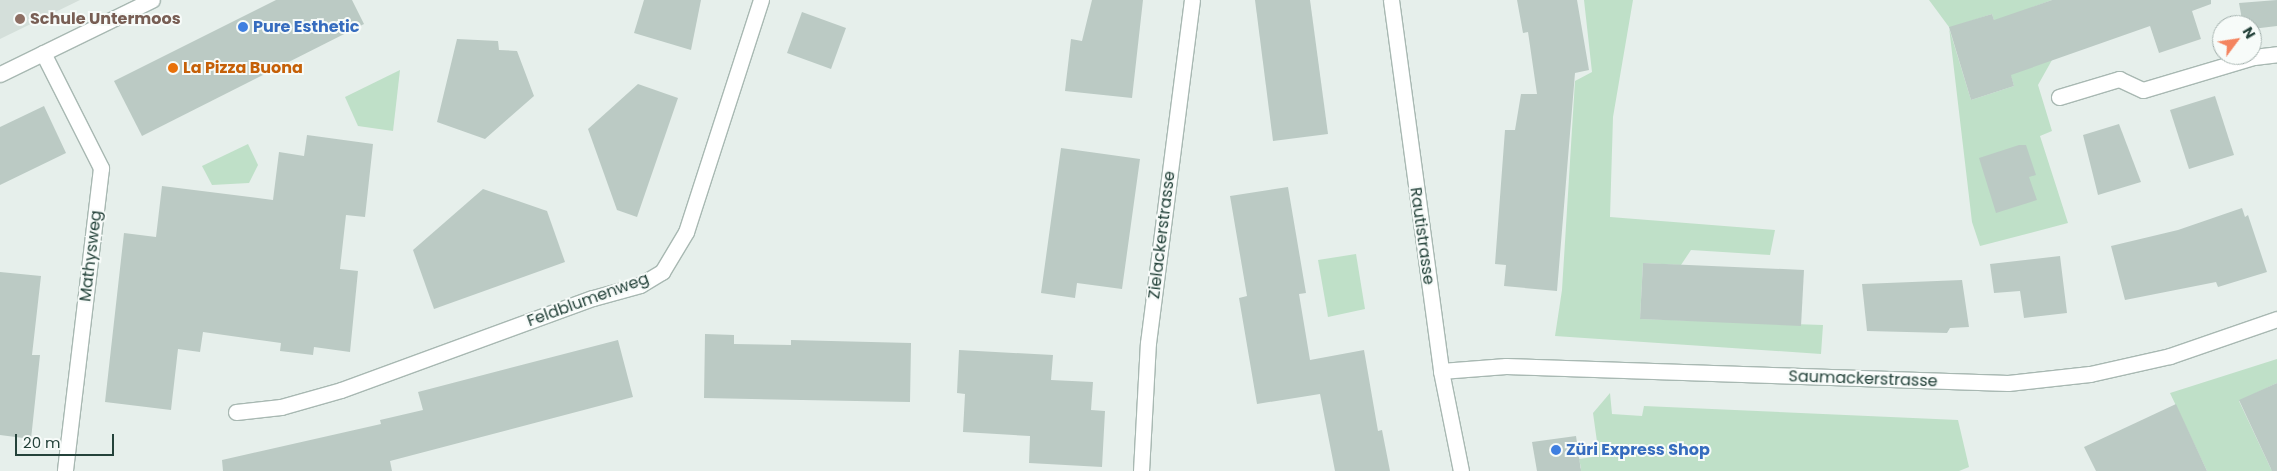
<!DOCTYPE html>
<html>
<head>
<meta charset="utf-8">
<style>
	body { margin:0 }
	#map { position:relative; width:2277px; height:471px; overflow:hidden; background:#e6efeb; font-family:Poppins,sans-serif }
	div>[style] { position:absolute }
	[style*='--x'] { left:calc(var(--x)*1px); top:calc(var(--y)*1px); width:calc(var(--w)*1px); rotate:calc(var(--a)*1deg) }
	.built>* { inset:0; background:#d4dfda }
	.green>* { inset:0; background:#bfe0c8 }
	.building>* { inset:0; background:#bbcac4 }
	.roads { filter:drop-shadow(1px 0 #a8b8b2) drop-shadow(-1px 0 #a8b8b2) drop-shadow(0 1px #a8b8b2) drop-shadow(0 -1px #a8b8b2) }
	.minor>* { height:15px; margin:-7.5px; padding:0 7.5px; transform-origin:7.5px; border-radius:7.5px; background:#fff }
	.dots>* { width:14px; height:14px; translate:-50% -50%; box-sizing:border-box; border:2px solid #f7fbf9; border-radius:50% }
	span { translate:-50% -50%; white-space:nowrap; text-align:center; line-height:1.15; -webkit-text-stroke:4px #f7fbf9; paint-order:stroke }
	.education-label { font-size:16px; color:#785e54; font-weight:700 }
	.left { translate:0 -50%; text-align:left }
	.shop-label { font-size:16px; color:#366cbe; font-weight:700 }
	.food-label { font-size:16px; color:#c56008; font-weight:700 }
	.street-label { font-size:16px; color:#24423a }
	.north { position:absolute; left:2212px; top:15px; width:50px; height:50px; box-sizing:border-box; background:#f7fbf9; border:1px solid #a3b1ad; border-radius:50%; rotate:59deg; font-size:14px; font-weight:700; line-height:20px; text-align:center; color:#24423a }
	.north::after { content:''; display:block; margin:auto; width:18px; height:22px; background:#f4845f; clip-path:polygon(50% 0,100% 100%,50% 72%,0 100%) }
	.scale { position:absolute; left:15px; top:434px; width:99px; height:22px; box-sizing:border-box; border:2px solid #24423a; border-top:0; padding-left:6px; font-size:15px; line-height:18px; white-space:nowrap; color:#24423a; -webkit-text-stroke:4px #f7fbf9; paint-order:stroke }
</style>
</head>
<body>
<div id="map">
	<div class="built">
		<i style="clip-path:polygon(0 0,80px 0,0 39px)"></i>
	</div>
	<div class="green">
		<i style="clip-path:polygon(1584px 0,1633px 0,1613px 117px,1610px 217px,1775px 230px,1770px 255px,1691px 250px,1681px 265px,1643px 263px,1640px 319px,1823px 325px,1821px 354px,1555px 336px,1562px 290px,1575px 81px,1592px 72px)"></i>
		<i style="clip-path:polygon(evenodd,1929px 0,2052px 0,2033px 7px,2052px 60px,2038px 85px,2052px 131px,2040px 136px,2068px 223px,1980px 246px,1972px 222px,1949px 27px,1929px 0,1992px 14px,2014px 86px,1971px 100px,1949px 28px,1992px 14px)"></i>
		<i style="clip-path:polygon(400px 70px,393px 131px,358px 126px,345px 97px)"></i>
		<i style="clip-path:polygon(248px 144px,258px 165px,249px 183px,212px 185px,202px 166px)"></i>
		<i style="clip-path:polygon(1356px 254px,1365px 309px,1328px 317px,1318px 260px)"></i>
		<i style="clip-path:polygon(2277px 359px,2277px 383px,2239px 401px,2271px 469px,2277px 471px,2207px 471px,2170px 393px)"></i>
		<i style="clip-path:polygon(1610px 393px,1612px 414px,1642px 416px,1644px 406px,1958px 420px,1969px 467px,1959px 471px,1577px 471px,1581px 468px,1579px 459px,1599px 456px,1593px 413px)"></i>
	</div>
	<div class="building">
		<i style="clip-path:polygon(276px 0,352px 0,364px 24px,142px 136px,114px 81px)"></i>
		<i style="clip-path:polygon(644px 0,701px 0,691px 50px,634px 33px)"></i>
		<i style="clip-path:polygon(1092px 0,1143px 0,1132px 98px,1065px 91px,1071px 39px,1082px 41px)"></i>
		<i style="clip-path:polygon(1255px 0,1310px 0,1328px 134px,1273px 141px)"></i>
		<i style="clip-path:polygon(1517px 0,1577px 0,1589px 70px,1575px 73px,1557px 291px,1504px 286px,1506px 265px,1495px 264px,1505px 130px,1515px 130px,1521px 94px,1537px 94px,1528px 32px,1523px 33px)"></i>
		<i style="clip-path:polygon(2052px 0,2211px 0,2211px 4px,2192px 11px,2201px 39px,2159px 53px,2150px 26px,2011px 75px,2014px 86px,1971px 100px,1949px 27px,1992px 14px,1994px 20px)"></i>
		<i style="clip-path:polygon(2277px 0,2277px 26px,2252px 29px,2252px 25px,2243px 25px,2239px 3px)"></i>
		<i style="clip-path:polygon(802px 12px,846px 28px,831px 69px,787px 53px)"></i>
		<i style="clip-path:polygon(457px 39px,498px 41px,499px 50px,517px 51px,534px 96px,485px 139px,437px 122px)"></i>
		<i style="clip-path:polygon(638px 84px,678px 98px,637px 217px,617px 210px,588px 129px)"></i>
		<i style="clip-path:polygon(2215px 96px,2234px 155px,2189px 169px,2170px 110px)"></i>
		<i style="clip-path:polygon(44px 106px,66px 153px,0 185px,0 127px)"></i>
		<i style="clip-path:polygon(2119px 124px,2141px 182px,2098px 195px,2083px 135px)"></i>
		<i style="clip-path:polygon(307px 135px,373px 144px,365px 217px,346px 215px,340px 269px,358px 271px,350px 352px,314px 347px,313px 355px,280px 351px,281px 343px,203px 332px,200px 352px,178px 349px,171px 410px,105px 402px,124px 233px,156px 237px,162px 186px,273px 200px,279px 152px,304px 156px)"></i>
		<i style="clip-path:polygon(2019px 145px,2026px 145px,2036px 175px,2029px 177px,2037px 200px,1996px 213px,1979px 158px)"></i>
		<i style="clip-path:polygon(1061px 148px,1140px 159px,1122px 289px,1077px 283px,1075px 298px,1041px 293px)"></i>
		<i style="clip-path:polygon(1288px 187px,1306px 293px,1299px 294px,1310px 360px,1364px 350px,1378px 431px,1382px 430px,1390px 471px,1335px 471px,1320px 394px,1257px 404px,1239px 298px,1247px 296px,1230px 196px)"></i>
		<i style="clip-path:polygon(483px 189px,547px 211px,565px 262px,434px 309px,413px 250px)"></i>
		<i style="clip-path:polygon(2242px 208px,2245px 217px,2248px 215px,2267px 272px,2218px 287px,2216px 282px,2125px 300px,2111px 246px,2178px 230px)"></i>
		<i style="clip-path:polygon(2060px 256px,2067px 313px,2024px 318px,2020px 291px,1994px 293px,1990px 264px)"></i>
		<i style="clip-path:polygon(1643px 263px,1804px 270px,1801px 326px,1640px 319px)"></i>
		<i style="clip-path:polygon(0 272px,41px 276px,32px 355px,40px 355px,31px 439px,0 435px)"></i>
		<i style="clip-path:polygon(1962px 280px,1969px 327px,1950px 328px,1947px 333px,1867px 331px,1862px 284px)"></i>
		<i style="clip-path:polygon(705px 334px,734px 335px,734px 344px,791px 345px,791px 340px,911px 343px,910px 402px,704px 398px)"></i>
		<i style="clip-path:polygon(618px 340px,633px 397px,390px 461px,392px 471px,223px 471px,222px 460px,381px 424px,380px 420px,423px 410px,418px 392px)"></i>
		<i style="clip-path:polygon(959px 350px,1053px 355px,1051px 380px,1093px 382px,1091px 410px,1105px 411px,1102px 467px,1029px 463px,1030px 436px,963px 432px,965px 394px,957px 393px)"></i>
		<i style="clip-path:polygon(2277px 383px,2277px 471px,2272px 471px,2239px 400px)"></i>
		<i style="clip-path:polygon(2176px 404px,2207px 471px,2096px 471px,2084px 447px)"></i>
		<i style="clip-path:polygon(1576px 436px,1581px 471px,1537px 471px,1532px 442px)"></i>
	</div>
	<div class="roads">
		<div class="minor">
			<i style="--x:1391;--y:0;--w:374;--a:82.3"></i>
			<i style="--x:1441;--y:371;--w:102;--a:78.7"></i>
			<i style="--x:43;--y:53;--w:129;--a:63.2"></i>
			<i style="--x:101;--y:168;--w:305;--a:96.8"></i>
			<i style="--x:0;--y:74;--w:169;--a:-26"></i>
			<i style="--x:2059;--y:97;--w:63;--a:-16.7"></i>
			<i style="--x:2119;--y:79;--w:26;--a:25"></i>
			<i style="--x:2143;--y:90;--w:116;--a:-16.6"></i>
			<i style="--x:2254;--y:57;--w:23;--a:-7"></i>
			<i style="--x:1441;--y:371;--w:65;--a:-4.4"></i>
			<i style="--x:1506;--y:366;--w:502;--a:1.94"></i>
			<i style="--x:2008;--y:383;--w:82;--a:-6.3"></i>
			<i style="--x:2090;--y:374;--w:82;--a:-12.7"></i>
			<i style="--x:2170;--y:356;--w:113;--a:-19.1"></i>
			<i style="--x:236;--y:412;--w:45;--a:-6.3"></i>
			<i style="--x:281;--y:407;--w:62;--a:-15.8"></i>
			<i style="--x:341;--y:390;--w:268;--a:-20.1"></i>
			<i style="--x:593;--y:298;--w:49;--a:-15.5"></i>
			<i style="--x:640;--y:285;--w:26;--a:-31"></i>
			<i style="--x:662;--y:272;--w:47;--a:-59"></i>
			<i style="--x:686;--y:232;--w:244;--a:-72.1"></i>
			<i style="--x:1141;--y:471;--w:128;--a:-86.9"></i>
			<i style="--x:1148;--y:343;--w:346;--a:-82.7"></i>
		</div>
	</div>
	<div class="dots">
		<i style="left:20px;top:19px;background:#8d6e63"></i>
		<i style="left:243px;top:27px;background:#3f7fe0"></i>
		<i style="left:173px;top:68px;background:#e8710a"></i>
		<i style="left:1556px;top:450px;background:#3f7fe0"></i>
	</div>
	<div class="education-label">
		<span class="left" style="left:30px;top:19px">Schule Untermoos</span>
	</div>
	<div class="shop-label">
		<span class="left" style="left:253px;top:27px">Pure Esthetic</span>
		<span class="left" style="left:1566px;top:450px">Züri Express Shop</span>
	</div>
	<div class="food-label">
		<span class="left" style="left:183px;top:68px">La Pizza Buona</span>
	</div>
	<div class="street-label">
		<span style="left:1162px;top:235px;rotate:-83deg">Zielackerstrasse</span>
		<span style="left:1422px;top:236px;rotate:82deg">Rautistrasse</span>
		<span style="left:91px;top:256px;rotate:-83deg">Mathysweg</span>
		<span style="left:588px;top:300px;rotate:-20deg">Feldblumenweg</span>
		<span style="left:1863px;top:379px;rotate:2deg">Saumackerstrasse</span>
	</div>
	<div class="north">N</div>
	<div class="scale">20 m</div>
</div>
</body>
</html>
